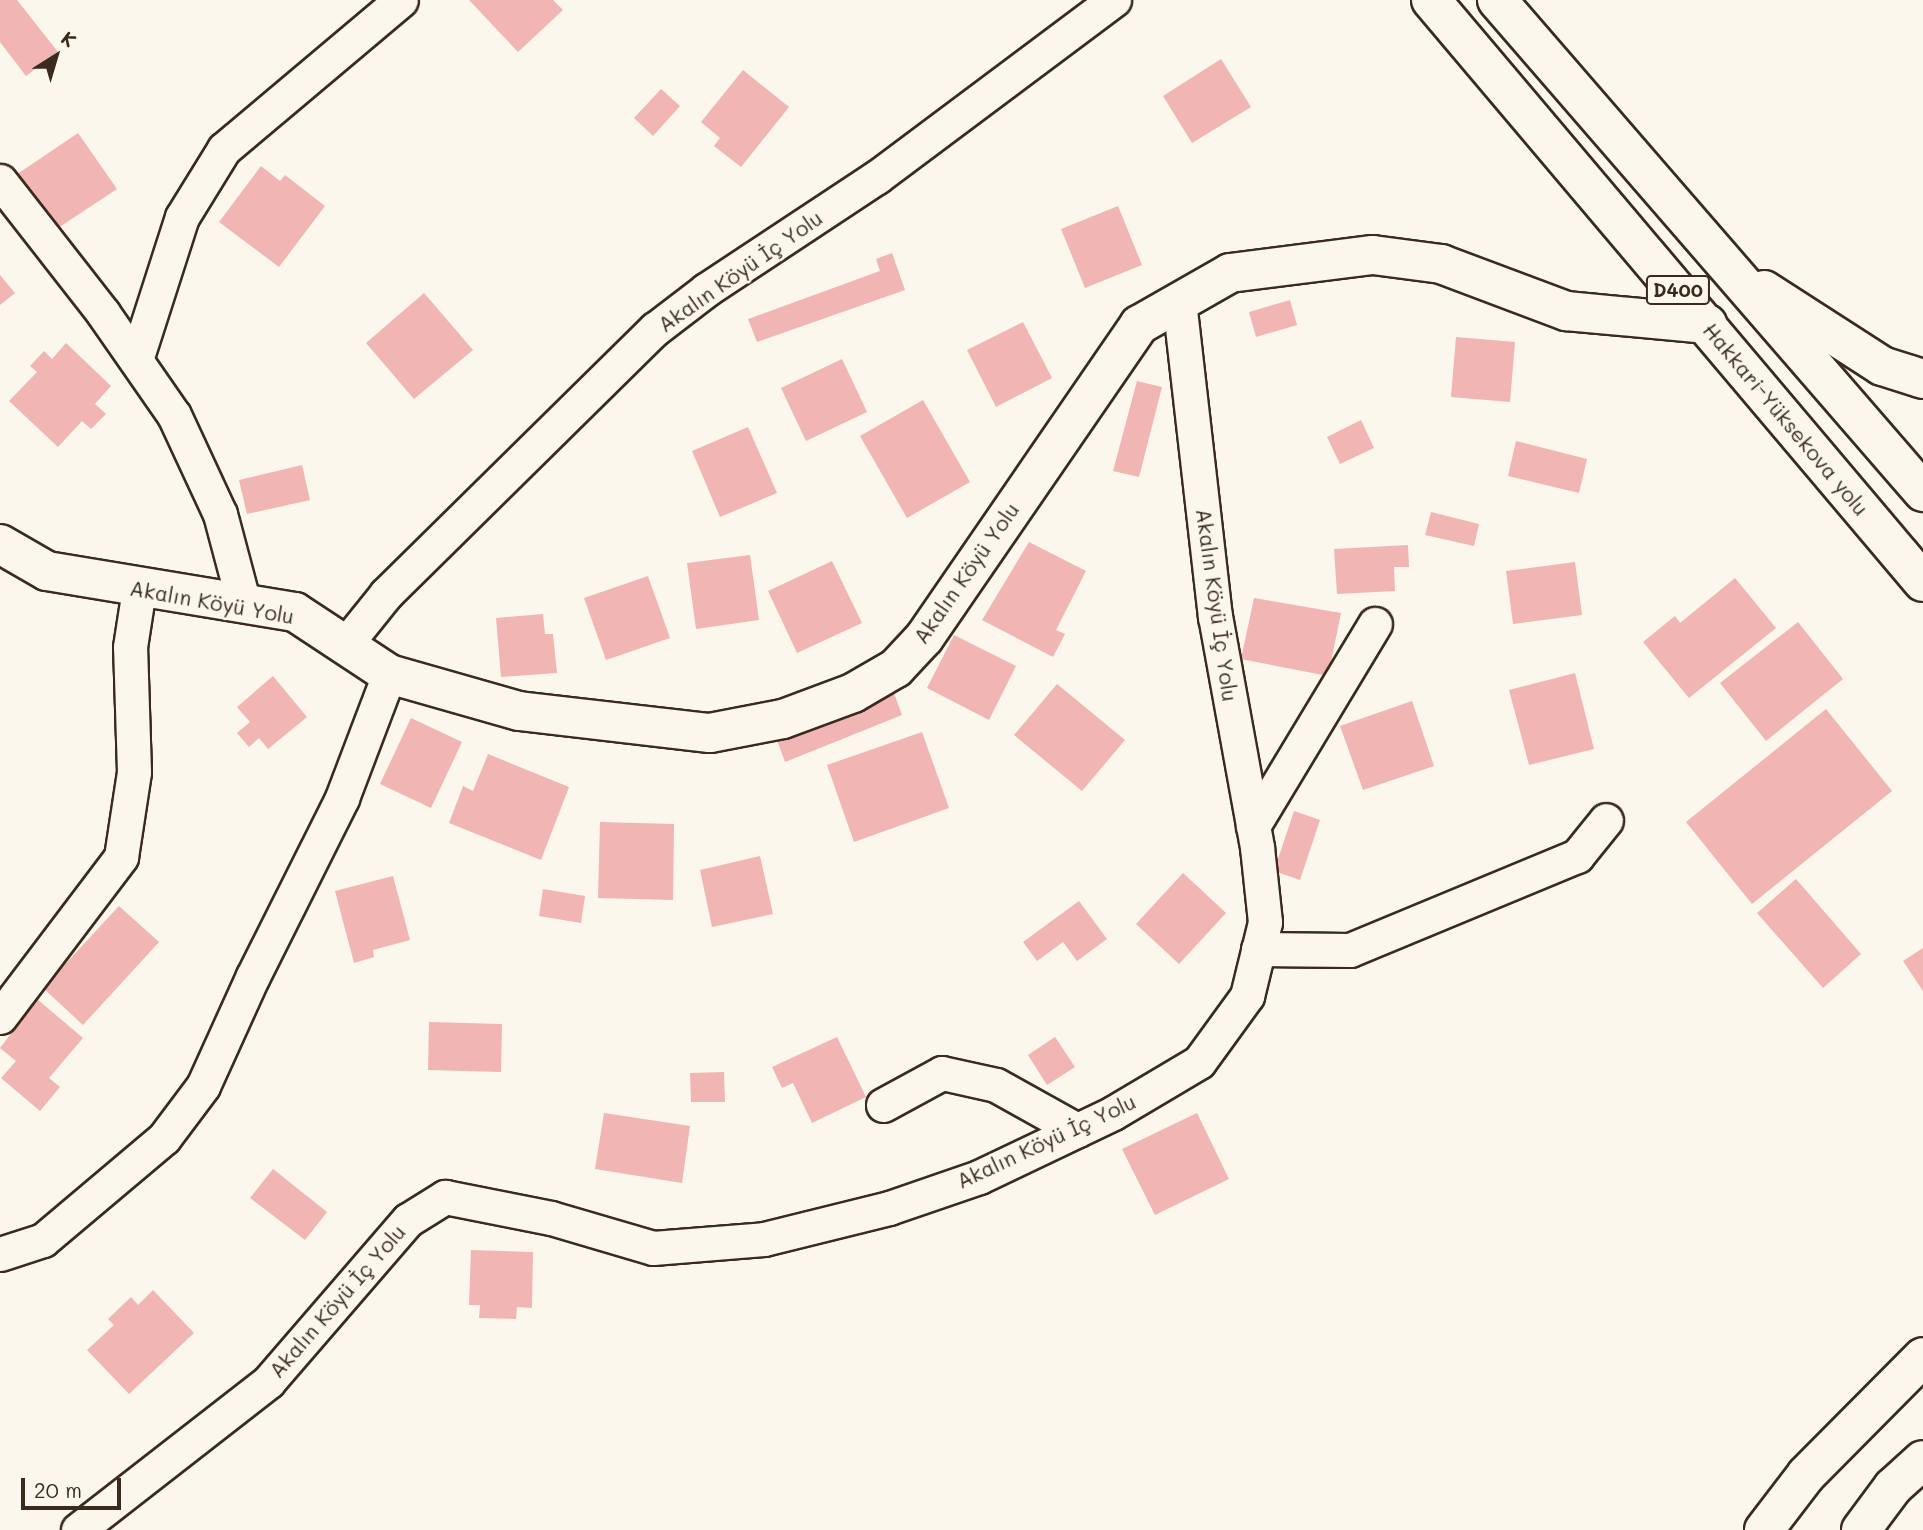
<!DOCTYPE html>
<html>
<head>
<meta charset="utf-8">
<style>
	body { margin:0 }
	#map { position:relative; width:1923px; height:1530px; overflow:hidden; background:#fbf7ec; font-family:Mali,sans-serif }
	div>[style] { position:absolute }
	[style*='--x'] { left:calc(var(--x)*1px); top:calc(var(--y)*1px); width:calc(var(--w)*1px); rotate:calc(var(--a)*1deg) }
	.building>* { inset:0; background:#f1b5b3 }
	.roads { filter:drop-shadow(2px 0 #3b2a1e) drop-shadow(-2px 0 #3b2a1e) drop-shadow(0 2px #3b2a1e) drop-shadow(0 -2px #3b2a1e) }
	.street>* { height:33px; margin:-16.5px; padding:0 16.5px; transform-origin:16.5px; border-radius:16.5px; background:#fbf7ec }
	.secondary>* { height:38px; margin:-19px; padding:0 19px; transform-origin:19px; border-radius:19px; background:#fbf7ec }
	.highway>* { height:38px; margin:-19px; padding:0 19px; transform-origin:19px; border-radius:19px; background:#fbf7ec }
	span { translate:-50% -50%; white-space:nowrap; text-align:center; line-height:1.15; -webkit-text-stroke:5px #fbf7ec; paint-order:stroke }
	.shield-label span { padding:2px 5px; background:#fbf7ec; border:2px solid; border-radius:5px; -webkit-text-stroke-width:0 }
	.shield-label { font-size:19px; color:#3b2a1e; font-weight:700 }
	.street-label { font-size:21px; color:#3b2a1e }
	.north { position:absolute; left:21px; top:21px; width:70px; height:70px; -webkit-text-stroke:5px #fbf7ec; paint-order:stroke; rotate:37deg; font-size:19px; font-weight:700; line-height:28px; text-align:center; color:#3b2a1e }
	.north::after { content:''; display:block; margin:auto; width:24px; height:32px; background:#3b2a1e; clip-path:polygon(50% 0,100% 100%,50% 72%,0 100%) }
	.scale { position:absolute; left:21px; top:1478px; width:100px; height:32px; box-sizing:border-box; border:4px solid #3b2a1e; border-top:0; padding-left:9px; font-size:21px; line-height:24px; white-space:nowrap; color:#3b2a1e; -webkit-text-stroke:5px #fbf7ec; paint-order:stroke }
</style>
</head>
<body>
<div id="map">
	<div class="building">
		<i style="clip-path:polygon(0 0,17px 0,58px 52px,26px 76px,0 42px)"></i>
		<i style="clip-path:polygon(469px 0,553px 0,563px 10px,518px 52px)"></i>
		<i style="clip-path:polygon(1221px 59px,1251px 107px,1192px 143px,1163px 96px)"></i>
		<i style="clip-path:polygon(743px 70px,789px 107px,741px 167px,714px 146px,720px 138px,701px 122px)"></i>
		<i style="clip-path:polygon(661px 89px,680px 106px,653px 136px,634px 118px)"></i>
		<i style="clip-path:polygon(78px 133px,117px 189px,52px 232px,13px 177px)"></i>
		<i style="clip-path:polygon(261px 166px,280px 181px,285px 175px,325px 206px,279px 267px,219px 222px)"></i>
		<i style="clip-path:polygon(1118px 206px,1142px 265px,1085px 288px,1061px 229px)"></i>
		<i style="clip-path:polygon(892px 253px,905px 290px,757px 342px,748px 319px,880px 271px,876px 259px)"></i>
		<i style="clip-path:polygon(0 275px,15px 293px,0 305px)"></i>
		<i style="clip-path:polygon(424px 293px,473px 350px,414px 399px,366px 343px)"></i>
		<i style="clip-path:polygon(1290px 300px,1297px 325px,1256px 337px,1249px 312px)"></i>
		<i style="clip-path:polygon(1023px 322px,1052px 378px,996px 407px,967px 350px)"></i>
		<i style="clip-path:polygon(1456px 337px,1515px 342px,1510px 402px,1451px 397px)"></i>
		<i style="clip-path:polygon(66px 343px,111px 386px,95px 404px,106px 414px,91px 429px,82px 421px,58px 447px,9px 401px,37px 372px,30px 366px,44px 351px,52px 359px)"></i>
		<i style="clip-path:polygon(842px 359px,867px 412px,806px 441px,781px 388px)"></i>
		<i style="clip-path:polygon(1137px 381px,1162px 387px,1139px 477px,1113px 471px)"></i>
		<i style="clip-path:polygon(923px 400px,970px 482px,907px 518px,860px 436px)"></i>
		<i style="clip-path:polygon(1361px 420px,1374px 448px,1340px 464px,1327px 437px)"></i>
		<i style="clip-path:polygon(748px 427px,777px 493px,720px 517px,692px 451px)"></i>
		<i style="clip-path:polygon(1516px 441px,1587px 459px,1579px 493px,1508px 476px)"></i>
		<i style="clip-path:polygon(302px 465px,310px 500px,247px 514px,239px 480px)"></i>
		<i style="clip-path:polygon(1431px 512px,1479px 524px,1474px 546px,1425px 535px)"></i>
		<i style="clip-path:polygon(1029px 542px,1086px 571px,1056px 630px,1065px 634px,1053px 657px,982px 620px)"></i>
		<i style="clip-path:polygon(1408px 545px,1409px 567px,1394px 567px,1395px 591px,1337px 594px,1334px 549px)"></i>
		<i style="clip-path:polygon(750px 555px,759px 620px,696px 629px,687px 563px)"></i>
		<i style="clip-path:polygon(832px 561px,862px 623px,797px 653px,768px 591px)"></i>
		<i style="clip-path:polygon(1575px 562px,1582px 615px,1513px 624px,1506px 571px)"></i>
		<i style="clip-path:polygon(648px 576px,670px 638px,606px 660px,584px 598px)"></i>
		<i style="clip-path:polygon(1735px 578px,1776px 628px,1689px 698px,1643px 642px,1675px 616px,1680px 623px)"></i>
		<i style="clip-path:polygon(1254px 598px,1341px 613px,1328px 676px,1241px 659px)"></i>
		<i style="clip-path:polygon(543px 614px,545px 634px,553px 634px,557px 673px,501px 677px,496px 618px)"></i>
		<i style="clip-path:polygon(1798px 622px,1843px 679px,1766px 741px,1720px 683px)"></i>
		<i style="clip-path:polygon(954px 635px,1016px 666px,989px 720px,927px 688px)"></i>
		<i style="clip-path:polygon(1575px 673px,1594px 749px,1529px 765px,1509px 690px)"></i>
		<i style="clip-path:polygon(273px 676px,307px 717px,268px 749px,259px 738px,249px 747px,237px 733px,250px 722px,237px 707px)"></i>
		<i style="clip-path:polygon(1057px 684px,1125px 740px,1082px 791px,1014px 735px)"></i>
		<i style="clip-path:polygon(894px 693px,902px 715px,785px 762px,777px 740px)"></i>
		<i style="clip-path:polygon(1412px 701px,1434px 766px,1363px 790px,1340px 726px)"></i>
		<i style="clip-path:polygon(1826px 709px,1892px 791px,1752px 904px,1686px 822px)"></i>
		<i style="clip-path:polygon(411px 718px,462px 742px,431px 808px,380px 784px)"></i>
		<i style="clip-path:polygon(922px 732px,949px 808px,854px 842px,827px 765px)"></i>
		<i style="clip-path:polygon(488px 754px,569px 787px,541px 860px,449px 823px,463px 786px,473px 791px)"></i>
		<i style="clip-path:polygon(1294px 811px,1320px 820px,1300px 880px,1274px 871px)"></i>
		<i style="clip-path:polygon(600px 822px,674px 824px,673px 900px,598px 898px)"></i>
		<i style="clip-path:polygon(760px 856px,773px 914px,712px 927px,700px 870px)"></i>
		<i style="clip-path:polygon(1183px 873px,1226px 913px,1179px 964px,1136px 924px)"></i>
		<i style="clip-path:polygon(393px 876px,410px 940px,373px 950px,374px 957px,354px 963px,335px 891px)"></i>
		<i style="clip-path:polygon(1796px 879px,1861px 954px,1823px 988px,1757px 913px)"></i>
		<i style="clip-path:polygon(543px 889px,585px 896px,581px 923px,539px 916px)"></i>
		<i style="clip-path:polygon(1079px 901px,1107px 939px,1077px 961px,1063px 942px,1037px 961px,1023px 942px)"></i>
		<i style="clip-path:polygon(119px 906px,159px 942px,83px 1025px,43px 988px)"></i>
		<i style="clip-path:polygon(1923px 948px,1923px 991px,1903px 961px)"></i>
		<i style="clip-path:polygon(37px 999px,83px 1038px,49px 1078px,60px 1087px,40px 1111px,1px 1078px,16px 1061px,0 1048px)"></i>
		<i style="clip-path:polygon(429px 1022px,502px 1024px,501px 1072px,428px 1070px)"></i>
		<i style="clip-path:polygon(837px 1037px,866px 1097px,812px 1123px,793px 1083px,782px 1088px,772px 1067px)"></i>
		<i style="clip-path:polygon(1055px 1037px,1075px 1067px,1047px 1085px,1028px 1055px)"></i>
		<i style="clip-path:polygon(724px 1072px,725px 1102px,691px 1102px,690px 1073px)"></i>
		<i style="clip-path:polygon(604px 1113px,690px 1126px,682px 1183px,595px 1169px)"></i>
		<i style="clip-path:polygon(1197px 1113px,1229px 1179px,1155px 1215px,1122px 1149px)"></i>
		<i style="clip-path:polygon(273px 1169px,327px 1212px,305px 1240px,250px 1198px)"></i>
		<i style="clip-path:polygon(471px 1250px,533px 1252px,532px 1308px,517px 1307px,516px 1319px,479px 1318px,480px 1305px,469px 1305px)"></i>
		<i style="clip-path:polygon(153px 1290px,194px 1333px,129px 1394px,87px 1350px,114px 1325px,108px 1319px,131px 1297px,138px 1305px)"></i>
	</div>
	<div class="roads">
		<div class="street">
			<i style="--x:0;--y:181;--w:167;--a:52"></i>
			<i style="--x:103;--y:313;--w:124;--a:55.2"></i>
			<i style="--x:174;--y:415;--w:109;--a:65.1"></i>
			<i style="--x:220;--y:514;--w:93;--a:75.1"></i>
			<i style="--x:136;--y:360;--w:150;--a:-72.2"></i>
			<i style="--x:182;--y:217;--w:80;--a:-58.3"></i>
			<i style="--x:224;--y:149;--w:231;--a:-40.1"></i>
			<i style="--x:345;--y:645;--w:65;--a:-51.2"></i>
			<i style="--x:386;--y:594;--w:378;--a:-44.6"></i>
			<i style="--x:655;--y:329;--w:64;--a:-37.4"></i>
			<i style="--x:706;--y:290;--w:205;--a:-33.5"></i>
			<i style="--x:877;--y:177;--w:296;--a:-36.8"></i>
			<i style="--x:1253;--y:826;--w:236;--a:-58.9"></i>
			<i style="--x:1258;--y:949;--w:92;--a:0.6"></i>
			<i style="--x:1350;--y:950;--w:246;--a:-22.5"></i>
			<i style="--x:1577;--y:856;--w:46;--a:-51.1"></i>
			<i style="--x:0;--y:1017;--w:201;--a:-52.9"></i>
			<i style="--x:121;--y:857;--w:86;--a:-81.3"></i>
			<i style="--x:134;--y:772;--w:125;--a:-91.8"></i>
			<i style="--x:130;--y:647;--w:59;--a:-81.2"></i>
			<i style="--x:883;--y:1105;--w:67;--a:-28.5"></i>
			<i style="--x:942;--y:1073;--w:55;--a:12.5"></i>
			<i style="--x:996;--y:1085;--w:93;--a:29.1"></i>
			<i style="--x:0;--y:1254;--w:45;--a:-18"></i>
			<i style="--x:43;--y:1240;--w:158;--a:-40.1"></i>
			<i style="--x:164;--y:1138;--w:65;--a:-53.1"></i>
			<i style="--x:203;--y:1086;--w:121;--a:-65.6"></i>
			<i style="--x:253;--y:976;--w:199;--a:-63.4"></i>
			<i style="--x:342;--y:798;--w:133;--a:-69.2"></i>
			<i style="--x:78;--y:1530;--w:241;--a:-37.9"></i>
			<i style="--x:268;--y:1382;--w:214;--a:-49.2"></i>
			<i style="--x:408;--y:1220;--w:44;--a:-31.9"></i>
			<i style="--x:445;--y:1197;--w:108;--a:11.2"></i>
			<i style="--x:551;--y:1218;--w:106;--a:16.4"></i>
			<i style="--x:653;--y:1248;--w:111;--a:-4.6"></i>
			<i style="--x:764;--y:1239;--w:129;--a:-13.9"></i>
			<i style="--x:889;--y:1208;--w:95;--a:-19"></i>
			<i style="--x:979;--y:1177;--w:148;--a:-25.5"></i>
			<i style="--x:1113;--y:1113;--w:100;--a:-30.7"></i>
			<i style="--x:1199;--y:1062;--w:82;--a:-54"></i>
			<i style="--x:1247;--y:996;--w:76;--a:-76.3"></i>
			<i style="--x:1265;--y:922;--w:75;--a:-96.1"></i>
			<i style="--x:1257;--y:847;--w:234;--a:-100.3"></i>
			<i style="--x:1215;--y:617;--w:317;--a:-96.5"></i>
		</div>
		<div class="secondary">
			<i style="--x:0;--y:544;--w:54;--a:29.9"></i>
			<i style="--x:47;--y:571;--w:251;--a:9.4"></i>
			<i style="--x:295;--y:612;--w:113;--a:33.4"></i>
			<i style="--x:389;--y:674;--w:135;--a:15.9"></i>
			<i style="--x:519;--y:711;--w:192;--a:6.6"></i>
			<i style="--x:710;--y:733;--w:74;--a:-10.9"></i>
			<i style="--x:783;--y:719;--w:75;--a:-20.4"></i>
			<i style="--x:853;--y:693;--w:50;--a:-30.2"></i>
			<i style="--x:896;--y:668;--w:41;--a:-47"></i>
			<i style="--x:924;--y:638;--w:380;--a:-55.5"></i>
			<i style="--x:1139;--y:325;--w:105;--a:-29.7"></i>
			<i style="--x:1230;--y:273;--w:144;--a:-7.2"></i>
			<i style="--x:1373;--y:255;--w:69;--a:7.5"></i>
			<i style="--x:1441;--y:264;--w:134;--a:20.6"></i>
			<i style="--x:1566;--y:311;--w:142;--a:5.3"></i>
		</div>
		<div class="highway">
			<i style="--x:1431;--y:0;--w:762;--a:49.79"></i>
			<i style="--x:1497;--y:0;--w:651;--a:49.11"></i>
			<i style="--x:1764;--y:290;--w:140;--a:32.8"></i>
			<i style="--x:1882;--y:366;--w:43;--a:17.6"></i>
			<i style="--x:1764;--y:1530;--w:69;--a:-52.6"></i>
			<i style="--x:1806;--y:1475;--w:166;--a:-45.2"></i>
			<i style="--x:1861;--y:1530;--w:54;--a:-53.3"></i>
			<i style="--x:1893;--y:1487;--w:40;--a:-42"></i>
		</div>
	</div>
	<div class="shield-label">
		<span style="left:1678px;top:290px">D400</span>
	</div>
	<div class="street-label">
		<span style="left:740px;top:271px;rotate:-35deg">Akalın Köyü İç Yolu</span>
		<span style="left:1786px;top:419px;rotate:50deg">Hakkari-Yüksekova yolu</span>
		<span style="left:966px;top:573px;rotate:-55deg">Akalın Köyü Yolu</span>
		<span style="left:212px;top:602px;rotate:10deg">Akalın Köyü Yolu</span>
		<span style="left:1217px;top:605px;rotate:82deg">Akalın Köyü İç Yolu</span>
		<span style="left:1046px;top:1141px;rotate:-25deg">Akalın Köyü İç Yolu</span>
		<span style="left:337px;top:1301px;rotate:-49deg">Akalın Köyü İç Yolu</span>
	</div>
	<div class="north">K</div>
	<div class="scale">20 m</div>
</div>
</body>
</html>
